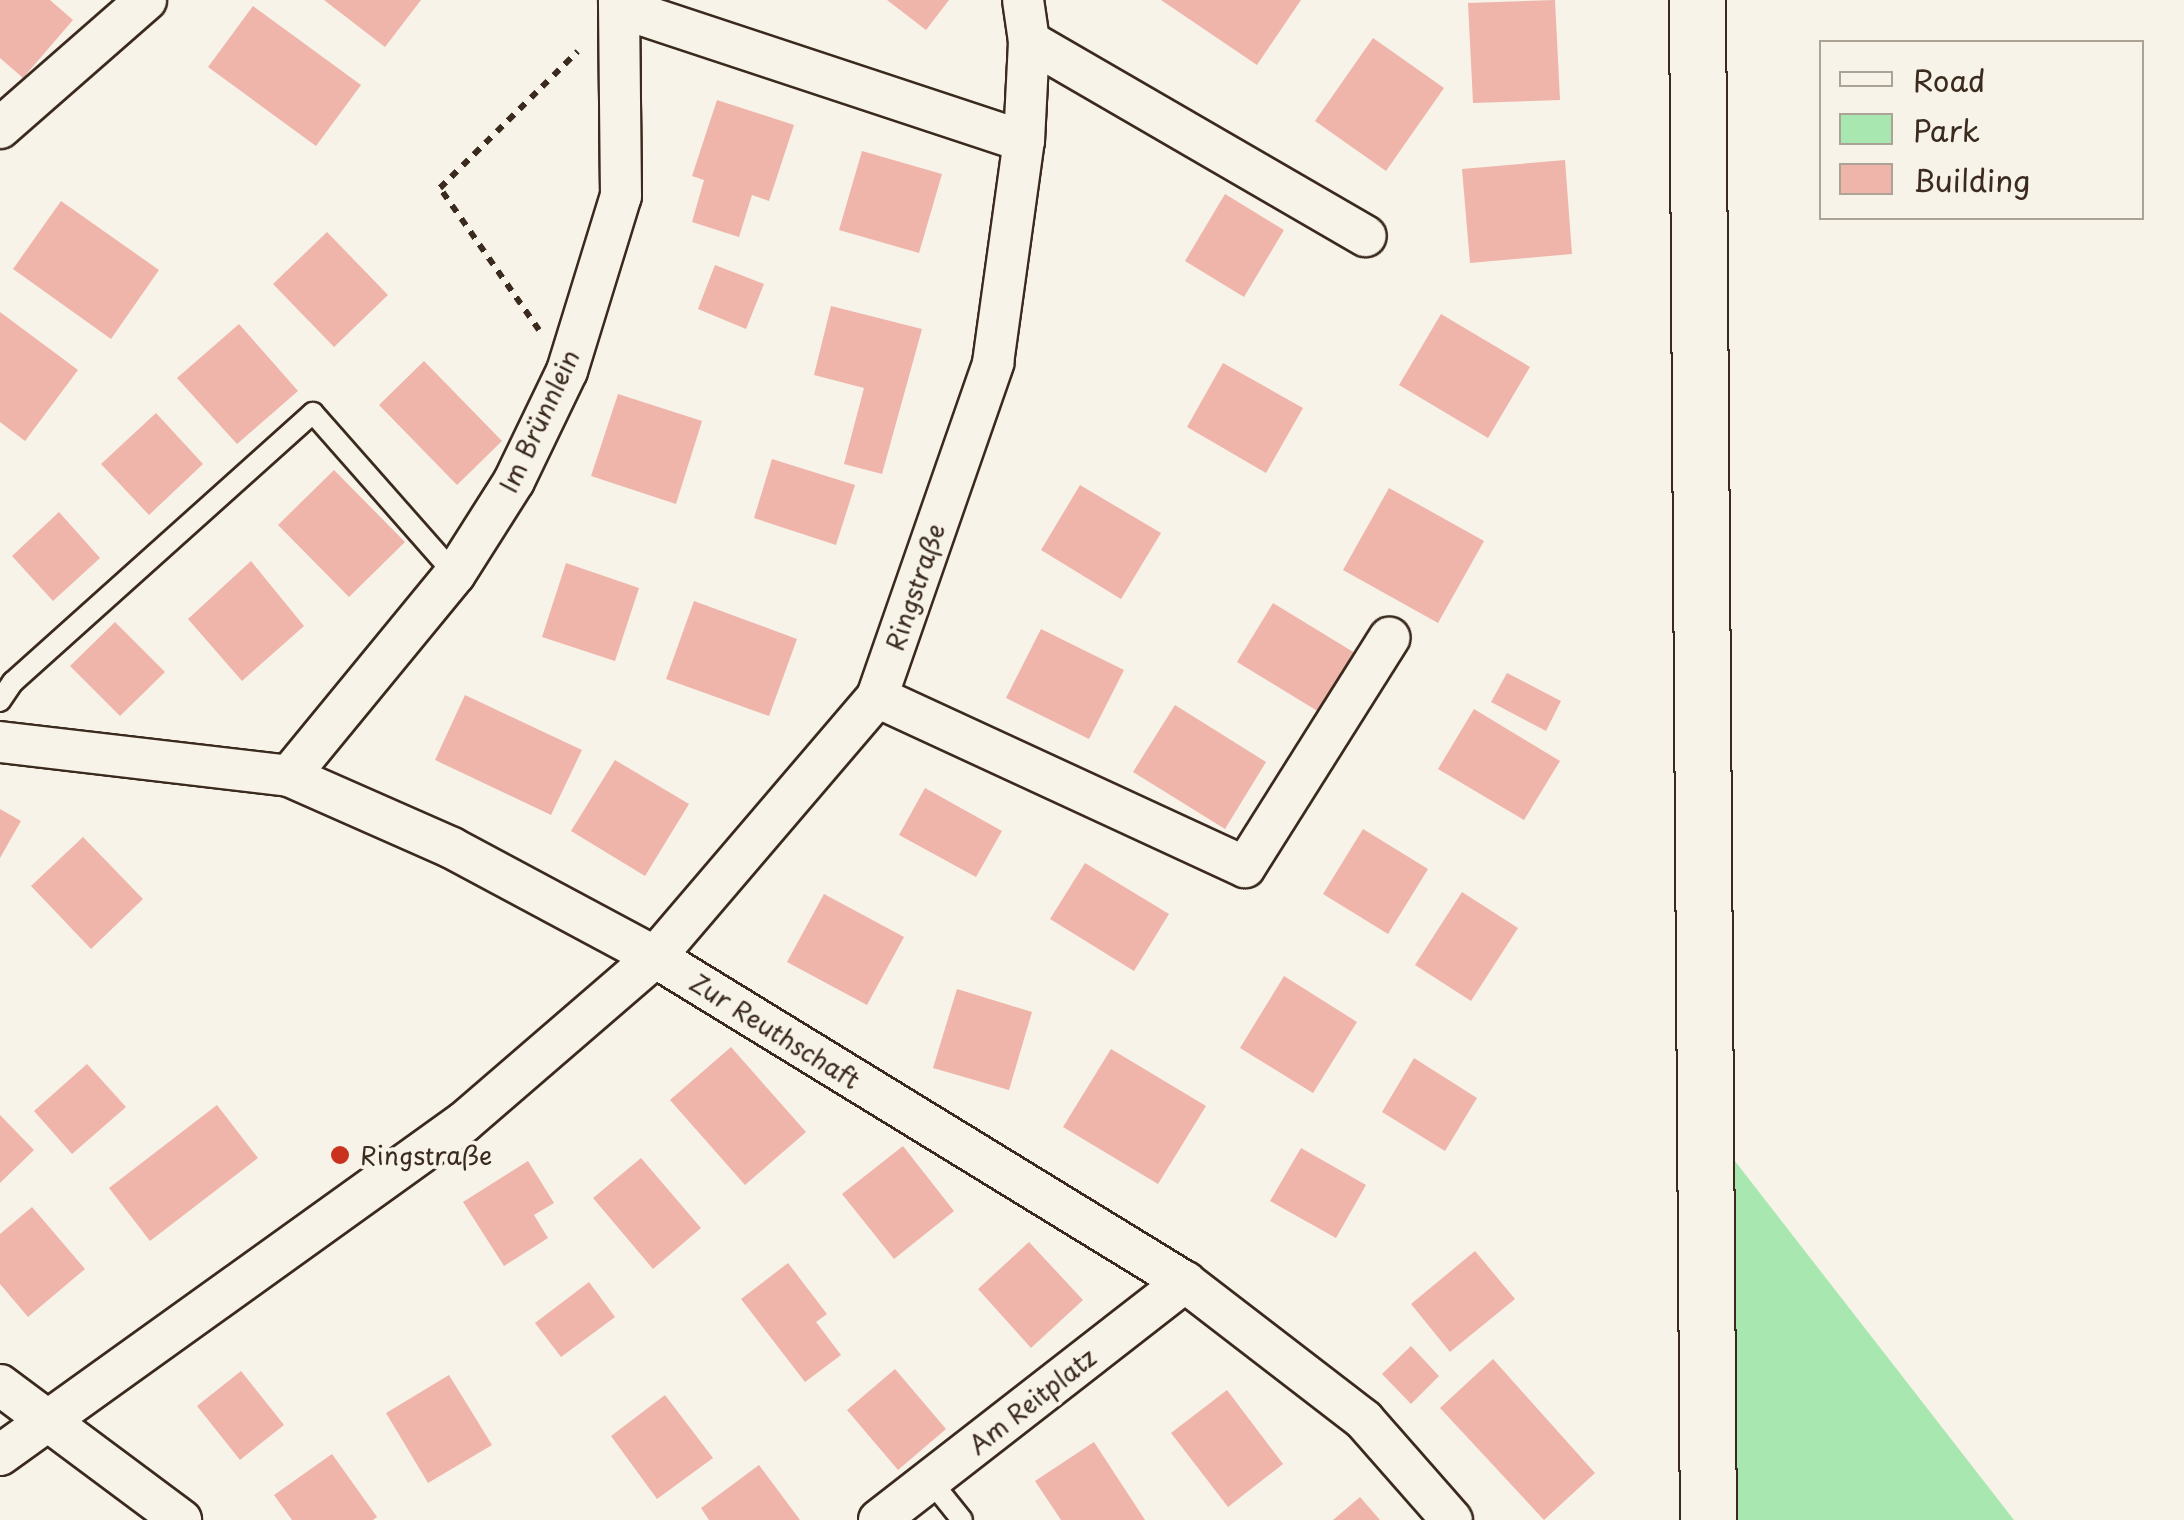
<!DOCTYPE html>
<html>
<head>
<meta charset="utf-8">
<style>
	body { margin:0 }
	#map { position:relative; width:2184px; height:1520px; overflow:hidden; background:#f7f3e8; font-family:"Playpen Sans",sans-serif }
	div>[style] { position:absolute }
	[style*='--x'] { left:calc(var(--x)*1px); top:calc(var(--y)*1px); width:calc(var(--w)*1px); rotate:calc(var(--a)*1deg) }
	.green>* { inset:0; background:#a8e8b0 }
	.building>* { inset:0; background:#efb5ab }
	.path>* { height:6px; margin-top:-3px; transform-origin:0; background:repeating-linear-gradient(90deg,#3b2a1e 0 8px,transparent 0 16px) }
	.roads { filter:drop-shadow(2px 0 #3b2a1e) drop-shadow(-2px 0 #3b2a1e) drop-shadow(0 2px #3b2a1e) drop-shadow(0 -2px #3b2a1e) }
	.service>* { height:20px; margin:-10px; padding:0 10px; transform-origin:10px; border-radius:10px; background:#f7f3e8 }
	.minor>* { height:40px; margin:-20px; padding:0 20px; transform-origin:20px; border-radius:20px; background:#f7f3e8 }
	.secondary>* { height:55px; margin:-27.5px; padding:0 27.5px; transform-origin:27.5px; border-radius:27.5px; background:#f7f3e8 }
	.dots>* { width:28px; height:28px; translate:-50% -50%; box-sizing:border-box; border:5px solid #f7f3e8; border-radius:50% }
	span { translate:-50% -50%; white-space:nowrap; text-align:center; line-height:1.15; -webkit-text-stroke:8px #f7f3e8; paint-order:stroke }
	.street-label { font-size:25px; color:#3b2a1e }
	.poi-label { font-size:25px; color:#3b2a1e }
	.left { translate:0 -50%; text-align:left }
	.legend { position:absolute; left:1819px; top:40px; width:325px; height:180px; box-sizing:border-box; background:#f7f3e8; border:2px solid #aca397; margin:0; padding:12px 18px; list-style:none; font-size:30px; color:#3b2a1e }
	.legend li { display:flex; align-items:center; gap:20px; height:50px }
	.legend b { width:50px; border:2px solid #aca397 }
</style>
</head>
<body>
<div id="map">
	<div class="green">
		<i style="clip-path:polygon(1731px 1156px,2014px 1520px,1730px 1520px)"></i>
	</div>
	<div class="building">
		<i style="clip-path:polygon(0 0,50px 0,73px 20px,23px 78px,0 58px)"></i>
		<i style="clip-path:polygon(324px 0,421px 0,385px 47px)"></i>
		<i style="clip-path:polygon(887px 0,949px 0,926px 30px)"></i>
		<i style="clip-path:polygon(1161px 0,1301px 0,1257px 65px)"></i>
		<i style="clip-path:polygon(1555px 0,1560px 100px,1473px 103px,1468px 3px)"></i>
		<i style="clip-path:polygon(253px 6px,361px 85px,316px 146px,208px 67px)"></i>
		<i style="clip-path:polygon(1373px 38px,1444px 88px,1386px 171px,1315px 121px)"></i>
		<i style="clip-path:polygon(717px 100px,794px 125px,769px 201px,752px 195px,739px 237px,692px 222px,704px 180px,692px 176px)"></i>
		<i style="clip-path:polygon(862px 151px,942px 174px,919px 253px,839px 230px)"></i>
		<i style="clip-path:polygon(1565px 160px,1572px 254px,1470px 263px,1462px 169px)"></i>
		<i style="clip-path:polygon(1225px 194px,1284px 230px,1244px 297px,1185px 261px)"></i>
		<i style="clip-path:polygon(61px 201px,159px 270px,111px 339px,13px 269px)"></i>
		<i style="clip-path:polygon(327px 232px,388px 295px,334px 347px,273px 284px)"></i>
		<i style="clip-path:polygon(715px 265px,764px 284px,746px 329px,698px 309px)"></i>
		<i style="clip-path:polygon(831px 306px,922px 329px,882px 474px,844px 464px,864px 388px,814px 375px)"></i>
		<i style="clip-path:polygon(0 312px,78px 370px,25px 441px,0 422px)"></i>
		<i style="clip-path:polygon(1441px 314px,1530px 367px,1488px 438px,1399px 385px)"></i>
		<i style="clip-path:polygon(239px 324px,298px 391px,237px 444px,177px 378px)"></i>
		<i style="clip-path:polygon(424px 361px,502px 441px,457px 485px,379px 405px)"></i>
		<i style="clip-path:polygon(1223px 363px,1303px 408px,1266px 473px,1187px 427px)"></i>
		<i style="clip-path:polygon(618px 394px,702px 421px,676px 504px,591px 476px)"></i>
		<i style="clip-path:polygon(156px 413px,203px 464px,149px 515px,101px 464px)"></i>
		<i style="clip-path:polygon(772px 459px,855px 485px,836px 545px,754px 518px)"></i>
		<i style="clip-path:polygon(334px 470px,405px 542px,349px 597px,278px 525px)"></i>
		<i style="clip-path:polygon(1080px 485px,1161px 533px,1121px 599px,1041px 550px)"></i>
		<i style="clip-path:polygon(1389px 488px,1484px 541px,1438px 623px,1343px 570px)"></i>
		<i style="clip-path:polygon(59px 512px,100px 558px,53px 601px,12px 556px)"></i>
		<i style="clip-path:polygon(251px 561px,304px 626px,242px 681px,188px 619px)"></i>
		<i style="clip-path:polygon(566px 563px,639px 588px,615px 661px,542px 637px)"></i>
		<i style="clip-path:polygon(694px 601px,797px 639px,769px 716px,666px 679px)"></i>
		<i style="clip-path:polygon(1273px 603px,1355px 653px,1319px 712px,1237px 662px)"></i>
		<i style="clip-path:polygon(115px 622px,165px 672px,120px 716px,70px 666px)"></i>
		<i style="clip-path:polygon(1041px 629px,1124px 670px,1089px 739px,1006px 698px)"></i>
		<i style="clip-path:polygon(1507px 673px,1561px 701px,1546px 731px,1491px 702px)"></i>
		<i style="clip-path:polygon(465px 695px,582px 750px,551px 815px,435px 760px)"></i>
		<i style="clip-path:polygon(1175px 705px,1266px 762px,1225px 829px,1133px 772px)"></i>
		<i style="clip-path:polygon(1474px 709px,1560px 761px,1524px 820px,1438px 769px)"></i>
		<i style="clip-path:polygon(615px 760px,689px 804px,645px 876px,571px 831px)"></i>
		<i style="clip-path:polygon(925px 788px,1002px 831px,976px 877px,899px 835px)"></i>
		<i style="clip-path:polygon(0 809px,21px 821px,0 858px)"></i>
		<i style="clip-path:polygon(1363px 829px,1428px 869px,1388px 934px,1323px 894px)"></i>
		<i style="clip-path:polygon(83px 837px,143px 899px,91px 949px,31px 886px)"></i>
		<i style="clip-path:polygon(1085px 863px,1169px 914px,1134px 971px,1050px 919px)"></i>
		<i style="clip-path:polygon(1462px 892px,1518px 928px,1471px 1001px,1415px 965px)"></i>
		<i style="clip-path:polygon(824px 894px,904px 937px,867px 1005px,787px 962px)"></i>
		<i style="clip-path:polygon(1284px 976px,1357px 1022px,1313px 1093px,1240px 1048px)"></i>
		<i style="clip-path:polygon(957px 989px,1032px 1012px,1009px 1090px,933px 1068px)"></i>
		<i style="clip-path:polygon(731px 1047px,806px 1132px,745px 1185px,670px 1100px)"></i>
		<i style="clip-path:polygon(1111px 1049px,1206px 1106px,1158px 1184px,1063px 1127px)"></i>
		<i style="clip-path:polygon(1414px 1058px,1477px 1098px,1445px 1151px,1382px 1112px)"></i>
		<i style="clip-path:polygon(87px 1064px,126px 1107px,72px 1154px,34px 1111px)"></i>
		<i style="clip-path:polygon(217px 1105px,258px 1158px,150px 1241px,109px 1188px)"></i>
		<i style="clip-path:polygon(0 1115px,34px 1150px,0 1183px)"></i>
		<i style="clip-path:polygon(903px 1146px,954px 1211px,894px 1259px,842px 1194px)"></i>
		<i style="clip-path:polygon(1301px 1148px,1366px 1185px,1336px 1238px,1270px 1201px)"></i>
		<i style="clip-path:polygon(641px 1158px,701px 1228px,653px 1269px,593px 1198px)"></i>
		<i style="clip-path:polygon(528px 1161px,554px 1203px,534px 1215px,548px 1238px,504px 1266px,463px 1202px)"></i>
		<i style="clip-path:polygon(32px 1207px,85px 1269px,28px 1317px,0 1284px,0 1234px)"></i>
		<i style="clip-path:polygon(1029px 1242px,1083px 1300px,1031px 1348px,978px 1289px)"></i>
		<i style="clip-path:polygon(1475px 1251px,1515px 1299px,1450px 1352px,1411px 1304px)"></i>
		<i style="clip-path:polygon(788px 1263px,827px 1314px,816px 1322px,841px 1355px,805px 1382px,741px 1299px)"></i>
		<i style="clip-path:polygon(589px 1282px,615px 1317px,561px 1357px,535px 1323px)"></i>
		<i style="clip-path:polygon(1411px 1346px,1439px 1376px,1411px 1404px,1382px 1374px)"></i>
		<i style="clip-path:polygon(1493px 1359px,1595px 1473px,1544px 1520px,1440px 1408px)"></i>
		<i style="clip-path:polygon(895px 1369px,946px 1429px,898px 1470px,847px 1410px)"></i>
		<i style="clip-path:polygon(241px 1371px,284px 1425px,240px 1460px,197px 1406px)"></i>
		<i style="clip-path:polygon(449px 1375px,492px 1445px,428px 1483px,386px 1413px)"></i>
		<i style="clip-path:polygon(1227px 1390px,1283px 1464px,1228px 1507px,1171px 1433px)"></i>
		<i style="clip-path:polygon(665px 1395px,713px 1458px,657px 1499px,611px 1436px)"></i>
		<i style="clip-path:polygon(1094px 1442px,1145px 1520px,1061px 1520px,1035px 1481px)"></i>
		<i style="clip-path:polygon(332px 1454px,377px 1517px,373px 1520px,292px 1520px,274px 1495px)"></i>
		<i style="clip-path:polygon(759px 1465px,800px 1520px,709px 1520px,701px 1508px)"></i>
		<i style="clip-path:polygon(1360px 1497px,1380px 1520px,1333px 1520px)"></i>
	</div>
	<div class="path">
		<i style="--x:539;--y:330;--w:173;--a:-124.9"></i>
		<i style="--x:440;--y:188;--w:194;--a:-44.8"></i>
	</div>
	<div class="roads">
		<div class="service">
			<i style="--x:0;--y:701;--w:23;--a:-56"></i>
			<i style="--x:13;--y:682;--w:403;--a:-41.9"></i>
			<i style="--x:313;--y:413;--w:215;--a:48.6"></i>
			<i style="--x:930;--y:1480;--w:51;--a:51.3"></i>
		</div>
		<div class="minor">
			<i style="--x:621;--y:8;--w:424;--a:18.3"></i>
			<i style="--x:1029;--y:41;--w:389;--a:30.1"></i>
			<i style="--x:0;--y:128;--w:194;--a:-41.2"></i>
			<i style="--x:877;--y:697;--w:405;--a:24.8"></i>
			<i style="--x:1245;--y:867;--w:271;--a:-57.8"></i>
			<i style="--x:0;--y:742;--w:291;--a:6.7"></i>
			<i style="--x:289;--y:776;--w:178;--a:23.8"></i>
			<i style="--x:452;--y:848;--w:230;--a:28.2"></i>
			<i style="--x:655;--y:957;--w:622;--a:31.52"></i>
			<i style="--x:1185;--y:1282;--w:226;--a:37.6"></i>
			<i style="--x:1364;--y:1420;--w:133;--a:48.7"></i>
			<i style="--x:289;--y:776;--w:261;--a:-50.6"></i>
			<i style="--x:455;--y:574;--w:110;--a:-57.6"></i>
			<i style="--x:514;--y:481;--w:122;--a:-64.3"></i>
			<i style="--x:567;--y:371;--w:183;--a:-72.9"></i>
			<i style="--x:621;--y:196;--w:196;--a:-90.6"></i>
			<i style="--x:0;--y:1385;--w:226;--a:36.7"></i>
			<i style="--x:0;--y:1455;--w:571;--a:-35.67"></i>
			<i style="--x:464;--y:1122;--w:252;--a:-40.8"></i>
			<i style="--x:655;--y:957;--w:342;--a:-49.5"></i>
			<i style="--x:877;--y:697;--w:354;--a:-70.8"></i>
			<i style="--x:993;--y:363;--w:224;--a:-82.1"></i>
			<i style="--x:1024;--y:141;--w:100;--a:-87.1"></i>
			<i style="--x:1029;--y:41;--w:41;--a:-98.3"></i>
			<i style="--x:879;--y:1520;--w:388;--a:-37.9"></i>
		</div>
		<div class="secondary">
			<i style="--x:1697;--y:0;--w:1520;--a:89.59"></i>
		</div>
	</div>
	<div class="dots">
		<i style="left:340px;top:1155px;background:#c8321e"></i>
	</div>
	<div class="street-label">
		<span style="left:539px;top:421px;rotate:-65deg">Im Brünnlein</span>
		<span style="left:915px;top:587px;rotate:-71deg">Ringstraße</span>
		<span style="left:775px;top:1031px;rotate:32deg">Zur Reuthschaft</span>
		<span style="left:1032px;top:1401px;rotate:-38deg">Am Reitplatz</span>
	</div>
	<div class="poi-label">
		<span class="left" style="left:360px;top:1155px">Ringstraße</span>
	</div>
	<ul class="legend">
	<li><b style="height:12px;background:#f7f3e8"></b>Road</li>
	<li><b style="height:28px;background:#a8e8b0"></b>Park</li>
	<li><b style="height:28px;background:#efb5ab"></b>Building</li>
	</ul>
</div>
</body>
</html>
